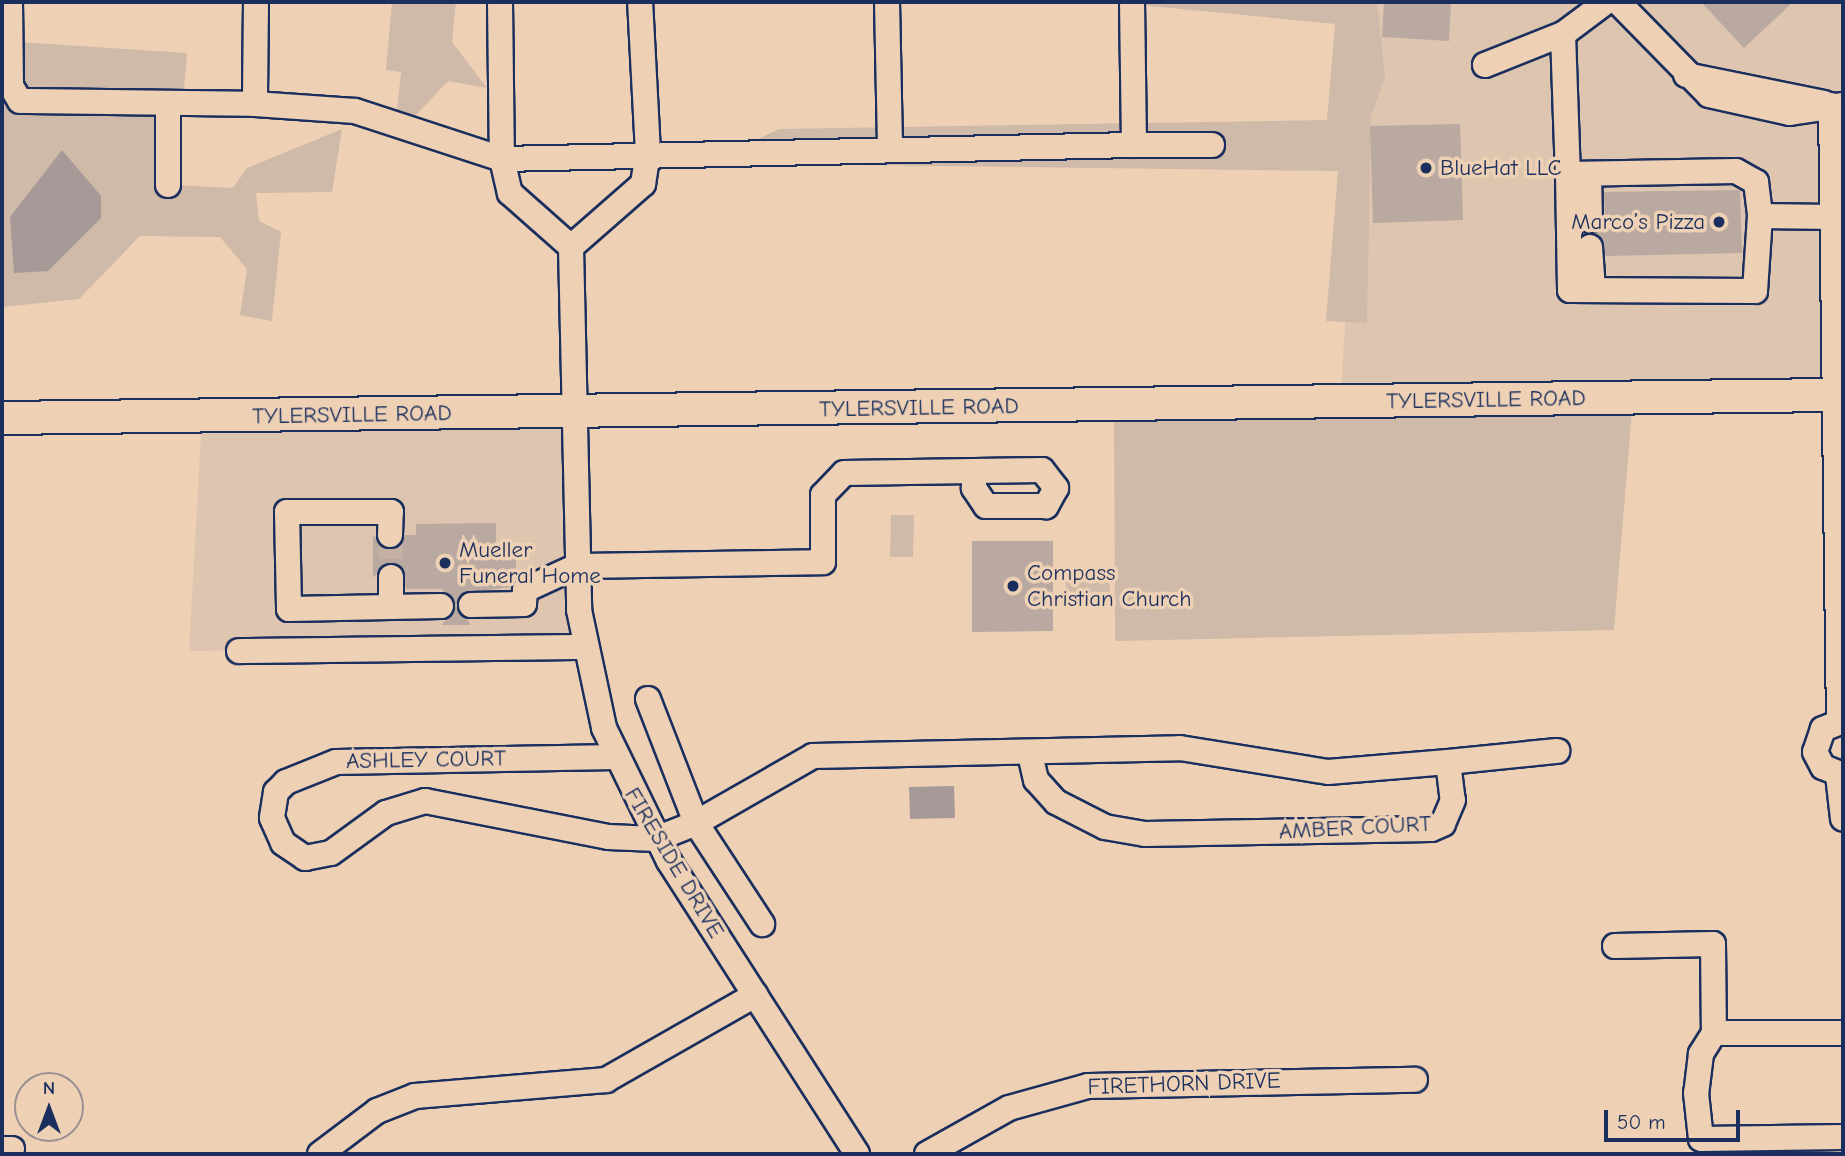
<!DOCTYPE html>
<html>
<head>
<meta charset="utf-8">
<style>
	body { margin:0 }
	#map { position:relative; width:1845px; height:1156px; overflow:hidden; background:#eed1b5; font-family:"Comic Neue",sans-serif }
	div>[style] { position:absolute }
	[style*='--x'] { left:calc(var(--x)*1px); top:calc(var(--y)*1px); width:calc(var(--w)*1px); rotate:calc(var(--a)*1deg) }
	.built>* { inset:0; background:#dec5af }
	.green>* { inset:0; background:#cfb9a8 }
	.water>* { inset:0; background:#a69997 }
	.building>* { inset:0; background:#baa9a0 }
	.minor-tunnel>* { height:24px; margin-top:-12px; transform-origin:0; background:repeating-linear-gradient(90deg,#c4b1a4 0 24px,transparent 0 36px) }
	.roads { filter:drop-shadow(2px 0 #1b2f5e) drop-shadow(-2px 0 #1b2f5e) drop-shadow(0 2px #1b2f5e) drop-shadow(0 -2px #1b2f5e) }
	.minor>* { height:24px; margin:-12px; padding:0 12px; transform-origin:12px; border-radius:12px; background:#eed1b5 }
	.major>* { height:32px; margin:-16px; padding:0 16px; transform-origin:16px; border-radius:16px; background:#eed1b5 }
	.dots>* { width:19px; height:19px; translate:-50% -50%; box-sizing:border-box; border:4px solid #eed1b5; border-radius:50% }
	span { translate:-50% -50%; white-space:nowrap; text-align:center; line-height:1.15; -webkit-text-stroke:7px #eed1b5; paint-order:stroke }
	.poi-label { font-size:23px; color:#1b2f5e }
	.left { translate:0 -50%; text-align:left }
	.right { translate:-100% -50%; text-align:right }
	.street-label { font-size:23px; color:#1b2f5e }
	.frame { position:absolute; inset:0; border:4px solid #1b2f5e; pointer-events:none }
	.north { position:absolute; left:14px; top:1072px; width:70px; height:70px; box-sizing:border-box; background:#eed1b5; border:2px solid #9a9092; border-radius:50%; rotate:0deg; font-size:19px; font-weight:700; line-height:28px; text-align:center; color:#1b2f5e }
	.north::after { content:''; display:block; margin:auto; width:24px; height:32px; background:#1b2f5e; clip-path:polygon(50% 0,100% 100%,50% 72%,0 100%) }
	.scale { position:absolute; left:1604px; top:1110px; width:136px; height:32px; box-sizing:border-box; border:4px solid #1b2f5e; border-top:0; padding-left:9px; font-size:21px; line-height:24px; white-space:nowrap; color:#1b2f5e; -webkit-text-stroke:5px #eed1b5; paint-order:stroke }
</style>
</head>
<body>
<div id="map">
	<div class="built">
		<i style="clip-path:polygon(1366px 2px,1843px 2px,1843px 390px,1340px 404px)"></i>
		<i style="clip-path:polygon(573px 413px,585px 647px,189px 651px,202px 417px)"></i>
	</div>
	<div class="green">
		<i style="clip-path:polygon(392px 2px,456px 2px,452px 42px,487px 88px,448px 81px,415px 116px,397px 110px,401px 72px,386px 70px)"></i>
		<i style="clip-path:polygon(1109px 2px,1377px 2px,1385px 77px,1371px 116px,1367px 323px,1326px 321px,1338px 171px,781px 164px,746px 145px,779px 129px,1327px 120px,1335px 24px)"></i>
		<i style="clip-path:polygon(2px 41px,187px 53px,176px 185px,233px 188px,247px 168px,342px 129px,332px 192px,256px 193px,259px 221px,281px 232px,272px 321px,240px 315px,247px 269px,220px 237px,140px 236px,79px 299px,2px 307px)"></i>
		<i style="clip-path:polygon(1633px 397px,1614px 630px,1115px 641px,1114px 406px)"></i>
		<i style="clip-path:polygon(891px 515px,914px 515px,913px 557px,890px 557px)"></i>
		<i style="clip-path:polygon(1109px 566px,1110px 593px,1066px 595px,1065px 568px)"></i>
	</div>
	<div class="water">
		<i style="clip-path:polygon(62px 150px,101px 196px,101px 218px,48px 271px,14px 273px,10px 217px)"></i>
		<i style="clip-path:polygon(954px 786px,955px 818px,910px 819px,909px 787px)"></i>
	</div>
	<div class="building">
		<i style="clip-path:polygon(1384px 2px,1451px 2px,1449px 41px,1382px 37px)"></i>
		<i style="clip-path:polygon(1701px 2px,1793px 2px,1744px 48px)"></i>
		<i style="clip-path:polygon(1460px 124px,1463px 220px,1373px 223px,1370px 126px)"></i>
		<i style="clip-path:polygon(1740px 190px,1742px 253px,1606px 256px,1596px 233px,1605px 220px,1604px 192px)"></i>
		<i style="clip-path:polygon(496px 523px,496px 549px,516px 549px,516px 578px,511px 587px,463px 593px,456px 606px,471px 625px,441px 625px,454px 613px,453px 598px,441px 589px,406px 589px,398px 564px,384px 564px,373px 578px,373px 535px,390px 550px,405px 535px,416px 535px,416px 524px)"></i>
		<i style="clip-path:polygon(972px 541px,1053px 541px,1053px 631px,972px 632px)"></i>
	</div>
	<div class="minor-tunnel">
		<i style="--x:390;--y:535;--w:42;--a:88.6"></i>
	</div>
	<div class="roads">
		<div class="minor">
			<i style="--x:10;--y:2;--w:84;--a:89.3"></i>
			<i style="--x:11;--y:86;--w:17;--a:59"></i>
			<i style="--x:20;--y:101;--w:235;--a:0.7"></i>
			<i style="--x:256;--y:2;--w:102;--a:90.6"></i>
			<i style="--x:255;--y:104;--w:100;--a:4"></i>
			<i style="--x:355;--y:111;--w:155;--a:18.1"></i>
			<i style="--x:502;--y:159;--w:632;--a:-1.27"></i>
			<i style="--x:1134;--y:145;--w:143;--a:-90.8"></i>
			<i style="--x:500;--y:2;--w:157;--a:89.3"></i>
			<i style="--x:502;--y:159;--w:35;--a:77"></i>
			<i style="--x:510;--y:193;--w:81;--a:41.5"></i>
			<i style="--x:571;--y:247;--w:363;--a:88.7"></i>
			<i style="--x:579;--y:610;--w:121;--a:78"></i>
			<i style="--x:604;--y:728;--w:148;--a:64"></i>
			<i style="--x:669;--y:861;--w:348;--a:57.3"></i>
			<i style="--x:887;--y:2;--w:146;--a:88.8"></i>
			<i style="--x:1606;--y:2;--w:54;--a:143.3"></i>
			<i style="--x:1563;--y:34;--w:140;--a:88"></i>
			<i style="--x:1568;--y:174;--w:168;--a:-1"></i>
			<i style="--x:1736;--y:171;--w:23;--a:29"></i>
			<i style="--x:1756;--y:182;--w:34;--a:83"></i>
			<i style="--x:1760;--y:216;--w:73;--a:0.8"></i>
			<i style="--x:1618;--y:2;--w:130;--a:45.6"></i>
			<i style="--x:1709;--y:95;--w:83;--a:12.5"></i>
			<i style="--x:1790;--y:113;--w:54;--a:-8.6"></i>
			<i style="--x:1485;--y:65;--w:84;--a:-21.7"></i>
			<i style="--x:1686;--y:75;--w:141;--a:11.5"></i>
			<i style="--x:168;--y:103;--w:82;--a:90"></i>
			<i style="--x:1831;--y:105;--w:616;--a:89.26"></i>
			<i style="--x:1134;--y:145;--w:78;--a:0"></i>
			<i style="--x:1568;--y:174;--w:116;--a:89"></i>
			<i style="--x:1570;--y:290;--w:185;--a:0.3"></i>
			<i style="--x:1755;--y:291;--w:75;--a:-86.2"></i>
			<i style="--x:1589;--y:174;--w:46;--a:88.8"></i>
			<i style="--x:571;--y:247;--w:96;--a:-41.2"></i>
			<i style="--x:643;--y:184;--w:31;--a:-81"></i>
			<i style="--x:648;--y:153;--w:151;--a:-93"></i>
			<i style="--x:1590;--y:247;--w:43;--a:86"></i>
			<i style="--x:390;--y:535;--w:23;--a:-88"></i>
			<i style="--x:391;--y:512;--w:104;--a:180"></i>
			<i style="--x:287;--y:512;--w:97;--a:88.8"></i>
			<i style="--x:289;--y:609;--w:152;--a:-1.1"></i>
			<i style="--x:391;--y:577;--w:30;--a:90"></i>
			<i style="--x:471;--y:605;--w:53;--a:-1.1"></i>
			<i style="--x:524;--y:604;--w:14;--a:-86"></i>
			<i style="--x:525;--y:590;--w:57;--a:-24.8"></i>
			<i style="--x:577;--y:566;--w:246;--a:-0.9"></i>
			<i style="--x:823;--y:562;--w:67;--a:-90"></i>
			<i style="--x:823;--y:495;--w:30;--a:-46"></i>
			<i style="--x:844;--y:473;--w:130;--a:-0.9"></i>
			<i style="--x:974;--y:471;--w:68;--a:-0.8"></i>
			<i style="--x:1042;--y:470;--w:23;--a:52"></i>
			<i style="--x:1056;--y:488;--w:21;--a:119"></i>
			<i style="--x:1046;--y:506;--w:60;--a:180"></i>
			<i style="--x:986;--y:506;--w:22;--a:-124"></i>
			<i style="--x:974;--y:488;--w:17;--a:-90"></i>
			<i style="--x:239;--y:651;--w:346;--a:-0.7"></i>
			<i style="--x:648;--y:699;--w:133;--a:68.8"></i>
			<i style="--x:696;--y:823;--w:121;--a:56.8"></i>
			<i style="--x:1843;--y:721;--w:22;--a:158"></i>
			<i style="--x:1823;--y:729;--w:24;--a:109"></i>
			<i style="--x:1815;--y:752;--w:17;--a:62"></i>
			<i style="--x:1823;--y:767;--w:22;--a:22"></i>
			<i style="--x:616;--y:757;--w:280;--a:179"></i>
			<i style="--x:336;--y:762;--w:54;--a:158.2"></i>
			<i style="--x:286;--y:782;--w:14;--a:135"></i>
			<i style="--x:276;--y:792;--w:26;--a:99"></i>
			<i style="--x:272;--y:818;--w:27;--a:66"></i>
			<i style="--x:283;--y:843;--w:27;--a:34"></i>
			<i style="--x:305;--y:858;--w:26;--a:-11"></i>
			<i style="--x:331;--y:853;--w:68;--a:-36"></i>
			<i style="--x:386;--y:813;--w:41;--a:-17.1"></i>
			<i style="--x:425;--y:801;--w:187;--a:11.1"></i>
			<i style="--x:608;--y:837;--w:48;--a:2.4"></i>
			<i style="--x:656;--y:839;--w:43;--a:-21.8"></i>
			<i style="--x:696;--y:823;--w:135;--a:-29.8"></i>
			<i style="--x:813;--y:756;--w:367;--a:-1.2"></i>
			<i style="--x:1180;--y:748;--w:150;--a:9.2"></i>
			<i style="--x:1328;--y:772;--w:120;--a:-4.8"></i>
			<i style="--x:1448;--y:762;--w:38;--a:83"></i>
			<i style="--x:1453;--y:800;--w:26;--a:113"></i>
			<i style="--x:1443;--y:824;--w:13;--a:157"></i>
			<i style="--x:1431;--y:829;--w:286;--a:179"></i>
			<i style="--x:1145;--y:834;--w:41;--a:-170.1"></i>
			<i style="--x:1105;--y:827;--w:55;--a:-153"></i>
			<i style="--x:1056;--y:802;--w:30;--a:-132"></i>
			<i style="--x:1036;--y:780;--w:27;--a:-103"></i>
			<i style="--x:1448;--y:762;--w:110;--a:-5.8"></i>
			<i style="--x:1838;--y:775;--w:44;--a:83.5"></i>
			<i style="--x:1615;--y:946;--w:98;--a:-1.2"></i>
			<i style="--x:1713;--y:944;--w:89;--a:89.4"></i>
			<i style="--x:1714;--y:1033;--w:129;--a:0"></i>
			<i style="--x:1714;--y:1033;--w:25;--a:122"></i>
			<i style="--x:1701;--y:1054;--w:39;--a:97"></i>
			<i style="--x:1696;--y:1093;--w:46;--a:83.8"></i>
			<i style="--x:1701;--y:1139;--w:142;--a:-0.8"></i>
			<i style="--x:2;--y:1149;--w:10;--a:0"></i>
			<i style="--x:320;--y:1154;--w:71;--a:-37"></i>
			<i style="--x:377;--y:1111;--w:41;--a:-21.5"></i>
			<i style="--x:415;--y:1096;--w:192;--a:-4.8"></i>
			<i style="--x:606;--y:1080;--w:172;--a:-29.7"></i>
			<i style="--x:927;--y:1154;--w:94;--a:-29.3"></i>
			<i style="--x:1009;--y:1108;--w:82;--a:-15.6"></i>
			<i style="--x:1088;--y:1086;--w:327;--a:-1.1"></i>
		</div>
		<div class="major">
			<i style="--x:2;--y:418;--w:1841;--a:-0.72"></i>
		</div>
	</div>
	<div class="dots">
		<i style="left:1426px;top:168px;background:#1b2f5e"></i>
		<i style="left:1719px;top:222px;background:#1b2f5e"></i>
		<i style="left:445px;top:563px;background:#1b2f5e"></i>
		<i style="left:1013px;top:586px;background:#1b2f5e"></i>
	</div>
	<div class="poi-label">
		<span class="left" style="left:1440px;top:168px">BlueHat LLC</span>
		<span class="right" style="left:1705px;top:222px">Marco’s Pizza</span>
		<span class="left" style="left:459px;top:563px">Mueller<br>Funeral Home</span>
		<span class="left" style="left:1027px;top:586px">Compass<br>Christian Church</span>
	</div>
	<div class="street-label">
		<span style="left:1486px;top:400px;rotate:-1deg">TYLERSVILLE ROAD</span>
		<span style="left:919px;top:408px;rotate:-1deg">TYLERSVILLE ROAD</span>
		<span style="left:352px;top:415px;rotate:-1deg">TYLERSVILLE ROAD</span>
		<span style="left:426px;top:760px;rotate:-1deg">ASHLEY COURT</span>
		<span style="left:1355px;top:828px;rotate:-3deg">AMBER COURT</span>
		<span style="left:674px;top:863px;rotate:59deg">FIRESIDE DRIVE</span>
		<span style="left:1184px;top:1084px;rotate:-2deg">FIRETHORN DRIVE</span>
	</div>
	<div class="frame"></div>
	<div class="north">N</div>
	<div class="scale">50 m</div>
</div>
</body>
</html>
